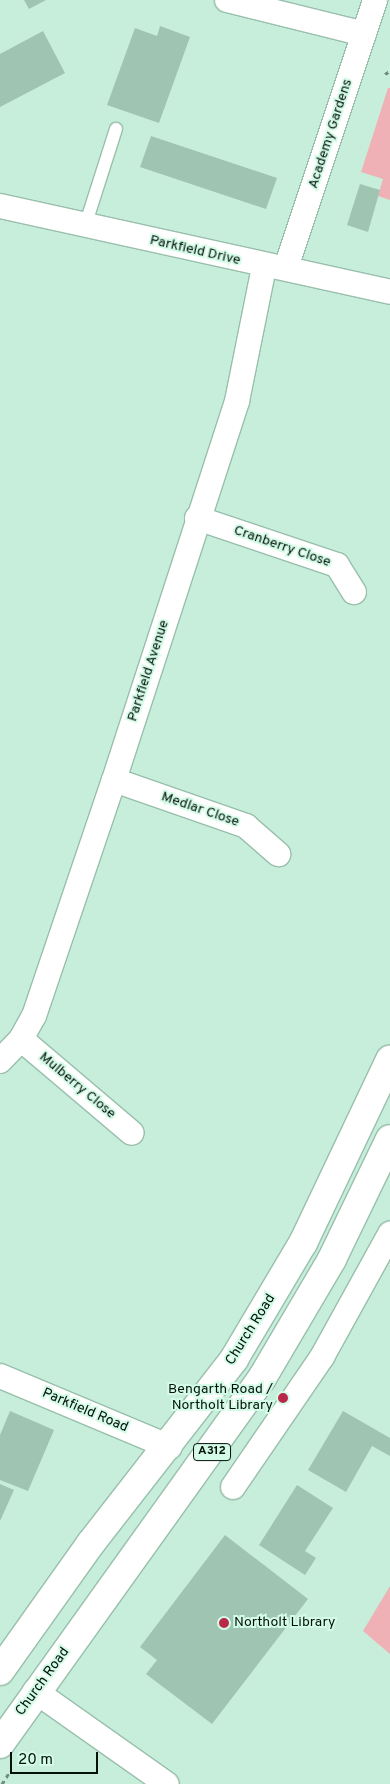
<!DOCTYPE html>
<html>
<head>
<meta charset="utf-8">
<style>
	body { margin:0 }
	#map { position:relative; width:390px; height:1784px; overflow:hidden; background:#c7eeda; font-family:Overpass,sans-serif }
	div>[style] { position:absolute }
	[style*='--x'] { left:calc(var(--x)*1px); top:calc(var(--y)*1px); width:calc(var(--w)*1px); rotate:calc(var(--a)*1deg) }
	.green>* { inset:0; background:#f0b1b6 }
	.building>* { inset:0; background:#9fc5b2 }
	.path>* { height:3px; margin-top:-1.5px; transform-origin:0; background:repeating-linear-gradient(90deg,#708c7e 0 4px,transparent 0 8px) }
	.roads { filter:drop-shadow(1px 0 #99bfac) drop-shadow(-1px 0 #99bfac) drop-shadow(0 1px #99bfac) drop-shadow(0 -1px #99bfac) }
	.service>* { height:12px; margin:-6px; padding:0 6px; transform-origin:6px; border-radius:6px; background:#fff }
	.minor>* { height:24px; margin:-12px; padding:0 12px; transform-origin:12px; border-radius:12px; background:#fff }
	.trunk>* { height:28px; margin:-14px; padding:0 14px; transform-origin:14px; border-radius:14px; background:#fff }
	.dots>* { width:14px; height:14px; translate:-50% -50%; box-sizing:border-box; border:2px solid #d4fbe7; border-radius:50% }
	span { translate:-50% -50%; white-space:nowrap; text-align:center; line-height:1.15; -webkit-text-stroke:4px #d4fbe7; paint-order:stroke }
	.shield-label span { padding:1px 4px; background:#d4fbe7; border:1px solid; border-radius:4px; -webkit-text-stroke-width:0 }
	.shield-label { font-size:12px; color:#04120b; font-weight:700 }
	.street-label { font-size:14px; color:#04120b }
	.poi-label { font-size:14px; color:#04120b }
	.right { translate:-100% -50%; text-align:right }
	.left { translate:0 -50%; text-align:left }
	.scale { position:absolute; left:10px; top:1752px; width:88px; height:22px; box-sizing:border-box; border:2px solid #04120b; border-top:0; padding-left:6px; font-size:15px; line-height:18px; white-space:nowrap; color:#04120b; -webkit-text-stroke:4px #d4fbe7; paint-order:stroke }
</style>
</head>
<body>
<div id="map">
	<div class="green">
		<i style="clip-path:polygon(388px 88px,390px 88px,390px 200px,378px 196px,383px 179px,361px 172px)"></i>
		<i style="clip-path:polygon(390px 1586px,390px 1654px,363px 1631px)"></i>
	</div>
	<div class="building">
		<i style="clip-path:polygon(24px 0,46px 0,29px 9px)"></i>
		<i style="clip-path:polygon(160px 26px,190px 37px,159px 123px,107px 105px,135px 28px,157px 36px)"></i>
		<i style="clip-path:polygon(43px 31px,65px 73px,0 107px,0 54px)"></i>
		<i style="clip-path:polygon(151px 136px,277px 178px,266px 209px,140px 167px)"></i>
		<i style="clip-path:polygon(360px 184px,380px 190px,368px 232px,347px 225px)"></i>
		<i style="clip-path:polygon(10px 1411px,54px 1430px,28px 1491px,0 1480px,0 1435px)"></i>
		<i style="clip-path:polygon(343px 1411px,390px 1438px,390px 1456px,372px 1446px,346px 1492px,308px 1470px)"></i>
		<i style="clip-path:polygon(0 1484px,14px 1490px,0 1521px)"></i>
		<i style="clip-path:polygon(297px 1485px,333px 1508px,305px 1551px,316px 1558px,305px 1575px,259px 1545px)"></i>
		<i style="clip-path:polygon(225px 1535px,308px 1599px,212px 1724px,146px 1674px,157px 1660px,140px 1647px)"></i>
	</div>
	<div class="path">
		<i style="--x:385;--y:74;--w:6;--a:-31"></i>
		<i style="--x:2;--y:1784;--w:15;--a:-58"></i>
	</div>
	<div class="roads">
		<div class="service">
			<i style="--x:85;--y:226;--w:102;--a:-72.3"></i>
		</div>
		<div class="minor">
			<i style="--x:227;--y:0;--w:141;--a:13.9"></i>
			<i style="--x:0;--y:206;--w:399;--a:12.4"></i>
			<i style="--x:286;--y:268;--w:282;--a:-71.6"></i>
			<i style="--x:197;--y:518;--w:148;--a:18.6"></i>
			<i style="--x:337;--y:565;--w:32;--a:58"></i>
			<i style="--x:114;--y:780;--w:140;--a:19.2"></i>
			<i style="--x:246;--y:826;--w:43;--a:41.2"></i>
			<i style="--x:21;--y:1039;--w:145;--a:40.3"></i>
			<i style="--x:0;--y:1061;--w:30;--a:-46"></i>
			<i style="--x:21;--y:1039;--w:26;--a:-61"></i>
			<i style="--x:34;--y:1016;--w:249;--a:-71.3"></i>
			<i style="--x:114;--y:780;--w:398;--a:-72"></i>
			<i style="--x:237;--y:401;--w:137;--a:-78.6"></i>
			<i style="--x:0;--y:1376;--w:184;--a:22.7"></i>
			<i style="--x:233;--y:1487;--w:158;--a:-55.6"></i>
			<i style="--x:322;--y:1357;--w:141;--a:-61.1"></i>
			<i style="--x:35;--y:1691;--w:161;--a:35.2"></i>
		</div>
		<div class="trunk">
			<i style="--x:0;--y:1671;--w:157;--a:-54.6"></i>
			<i style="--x:91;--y:1543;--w:233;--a:-52.1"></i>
			<i style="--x:234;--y:1359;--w:135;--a:-59.3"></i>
			<i style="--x:303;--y:1243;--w:203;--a:-64.6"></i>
			<i style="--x:0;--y:1744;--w:450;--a:-54.4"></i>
			<i style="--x:262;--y:1378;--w:138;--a:-59.5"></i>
			<i style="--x:332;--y:1259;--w:133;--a:-64.2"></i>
		</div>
	</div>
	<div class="dots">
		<i style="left:283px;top:1398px;background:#b92849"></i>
		<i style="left:224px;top:1623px;background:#b92849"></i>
	</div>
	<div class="shield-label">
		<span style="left:212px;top:1452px">A312</span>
	</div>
	<div class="street-label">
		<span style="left:331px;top:134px;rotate:-72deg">Academy Gardens</span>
		<span style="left:195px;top:251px;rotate:13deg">Parkfield Drive</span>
		<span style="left:282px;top:547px;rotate:19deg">Cranberry Close</span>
		<span style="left:149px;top:671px;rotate:-72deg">Parkfield Avenue</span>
		<span style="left:200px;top:810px;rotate:19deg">Medlar Close</span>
		<span style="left:77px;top:1086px;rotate:40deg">Mulberry Close</span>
		<span style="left:251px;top:1330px;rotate:-58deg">Church Road</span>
		<span style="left:85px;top:1411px;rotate:23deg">Parkfield Road</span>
		<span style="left:43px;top:1682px;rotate:-54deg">Church Road</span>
	</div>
	<div class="poi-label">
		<span class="right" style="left:273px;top:1398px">Bengarth Road /<br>Northolt Library</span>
		<span class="left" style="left:234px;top:1623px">Northolt Library</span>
	</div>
	<div class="scale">20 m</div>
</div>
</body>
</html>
